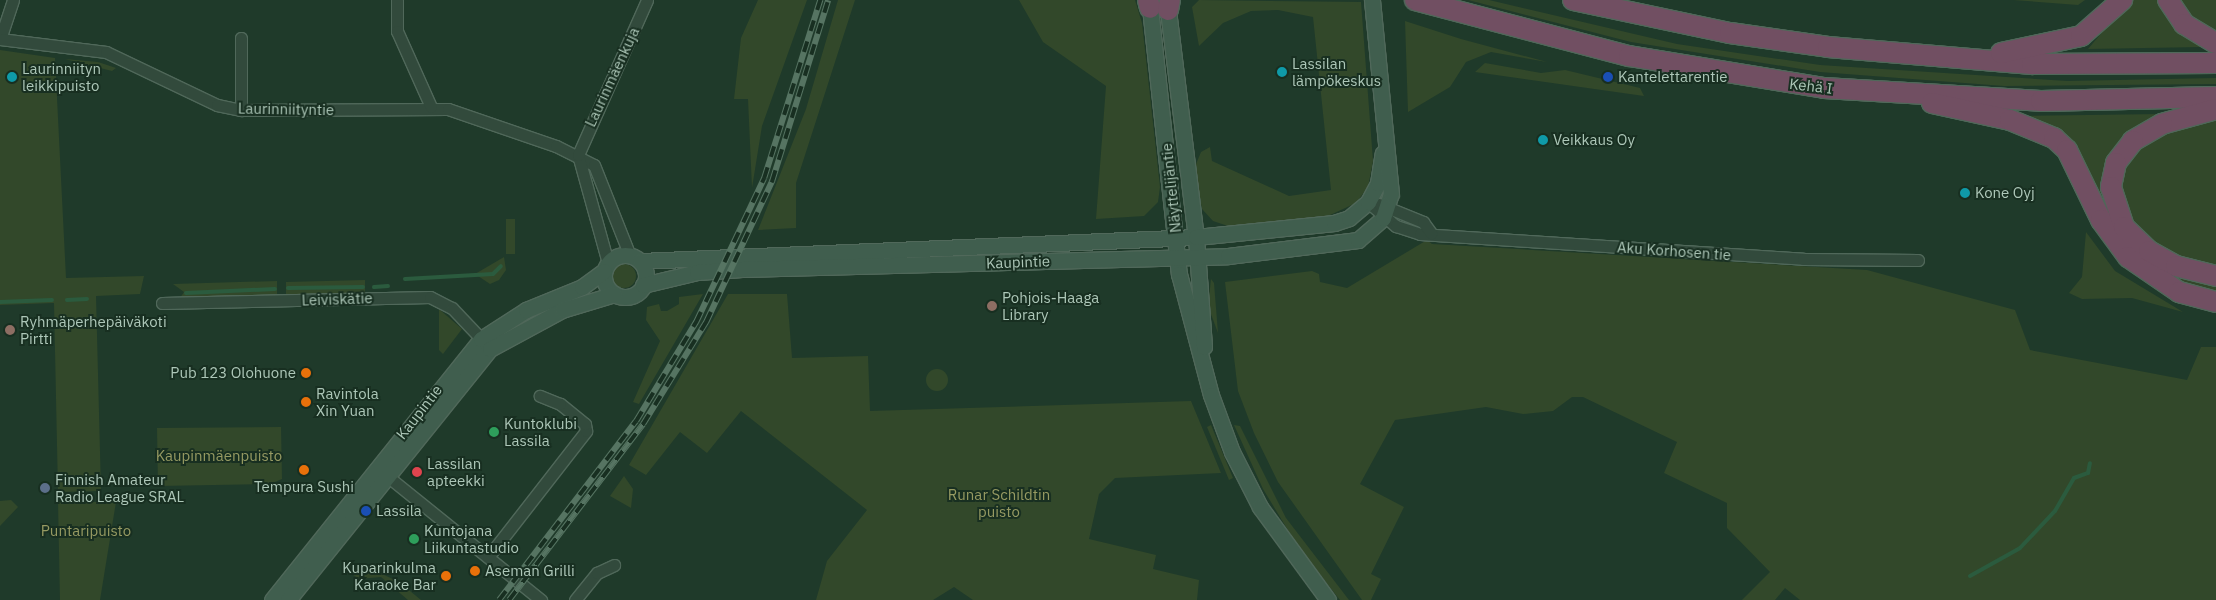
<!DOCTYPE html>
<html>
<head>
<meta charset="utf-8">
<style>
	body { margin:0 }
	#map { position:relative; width:2216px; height:600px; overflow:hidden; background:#1f3a2a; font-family:"IBM Plex Sans",sans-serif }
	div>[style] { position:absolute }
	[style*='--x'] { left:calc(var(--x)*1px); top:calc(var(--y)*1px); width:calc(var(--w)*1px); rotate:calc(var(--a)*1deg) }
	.green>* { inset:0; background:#32482a }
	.round { border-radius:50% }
	.stream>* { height:4px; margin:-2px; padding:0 2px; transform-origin:2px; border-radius:2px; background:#2b5b3e }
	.roads { filter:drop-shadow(1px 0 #50685a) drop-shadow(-1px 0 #50685a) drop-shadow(0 1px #50685a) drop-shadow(0 -1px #50685a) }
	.street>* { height:11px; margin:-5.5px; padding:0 5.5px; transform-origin:5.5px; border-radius:5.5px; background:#324a3c }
	.secondary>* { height:15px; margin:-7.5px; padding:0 7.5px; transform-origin:7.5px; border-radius:7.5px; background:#405e4e }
	.secondary>.ring { margin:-7.5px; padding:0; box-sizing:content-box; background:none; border:15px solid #405e4e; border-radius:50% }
	.highway>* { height:20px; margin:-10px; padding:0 10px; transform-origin:10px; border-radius:10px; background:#714f62 }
	.rail>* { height:5.5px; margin-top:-2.75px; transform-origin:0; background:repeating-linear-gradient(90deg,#182f21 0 11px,#567462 0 22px); box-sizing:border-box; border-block:1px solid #567462 }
	.dots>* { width:14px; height:14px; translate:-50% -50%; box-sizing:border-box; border:2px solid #182f21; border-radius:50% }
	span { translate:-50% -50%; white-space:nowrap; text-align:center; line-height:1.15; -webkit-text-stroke:4px #182f21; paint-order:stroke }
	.poi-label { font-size:15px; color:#adc7b8 }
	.left { translate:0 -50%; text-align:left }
	.right { translate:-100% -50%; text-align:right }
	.street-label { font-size:15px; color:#adc7b8 }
	.park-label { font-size:15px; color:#969a62 }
</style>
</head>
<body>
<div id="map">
	<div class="green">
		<i style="clip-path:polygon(758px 0,807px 0,762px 126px,752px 188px,748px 99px,734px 99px,741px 38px)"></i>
		<i style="clip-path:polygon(838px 0,855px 0,796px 183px,796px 228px,758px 230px,806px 109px)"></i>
		<i style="clip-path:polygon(1019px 0,1135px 0,1142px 23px,1160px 187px,1158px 202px,1144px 216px,1096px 219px,1106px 86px,1043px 42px)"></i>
		<i style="clip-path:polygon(1199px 0,1361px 2px,1373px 161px,1368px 187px,1356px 203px,1328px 216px,1228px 226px,1213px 221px,1202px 209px,1194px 169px,1201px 152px,1210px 147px,1212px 161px,1289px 196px,1331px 190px,1313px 17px,1278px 10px,1251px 11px,1223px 23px,1199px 46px,1192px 7px)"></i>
		<i style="clip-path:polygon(1468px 0,1489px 0,1677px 44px,1820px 65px,2067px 81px,2216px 78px,2216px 84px,2004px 86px,1820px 72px,1631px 42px)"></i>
		<i style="clip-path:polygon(2013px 0,2085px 0,2078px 5px)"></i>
		<i style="clip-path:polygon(2129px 0,2162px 0,2202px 47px,2088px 49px)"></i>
		<i style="clip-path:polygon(2176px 0,2216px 0,2216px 35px,2196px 24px)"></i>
		<i style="clip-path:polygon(1405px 21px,1461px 39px,1547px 62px,1491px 52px,1466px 62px,1450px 87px,1408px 112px)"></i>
		<i style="clip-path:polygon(0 50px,55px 58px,66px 278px,144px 276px,140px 294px,96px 296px,101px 491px,58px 492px,54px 303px,0 305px)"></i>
		<i style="clip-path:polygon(65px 59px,98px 62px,116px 68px,112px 71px)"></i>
		<i style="clip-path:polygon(1485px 63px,1541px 73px,1565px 70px,1640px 88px,1644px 96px,1475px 72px)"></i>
		<i style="clip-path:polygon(2163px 114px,2126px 137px,2115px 225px,2216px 281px,2216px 295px,2182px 285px,2119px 237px,2089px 175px,2023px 116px)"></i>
		<i style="clip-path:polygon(2216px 118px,2216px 268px,2178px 259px,2143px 237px,2125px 214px,2120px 178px,2132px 152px,2154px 136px)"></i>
		<i style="clip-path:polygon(506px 219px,515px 219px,515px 254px,506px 254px)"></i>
		<i style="clip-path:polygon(2086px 232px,2115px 271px,2183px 312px,2132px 298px,2082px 299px,2069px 293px,2082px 277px)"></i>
		<i style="clip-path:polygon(1427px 240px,1432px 244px,1867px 270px,2015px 310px,2030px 350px,2187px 380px,2201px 347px,2216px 347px,2216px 600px,1800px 600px,1785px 588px,1775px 600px,1742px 600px,1770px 572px,1727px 528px,1727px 503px,1664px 473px,1677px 442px,1583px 397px,1572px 397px,1553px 411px,1523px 414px,1486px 407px,1395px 420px,1360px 484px,1404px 507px,1371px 574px,1381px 579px,1371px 600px,1362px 600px,1278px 482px,1254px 433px,1238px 391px,1225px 282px,1312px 271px,1319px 274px,1320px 282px,1347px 288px)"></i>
		<i style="clip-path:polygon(504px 257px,506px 270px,499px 280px,490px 284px,475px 274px)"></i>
		<i class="round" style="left:612px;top:264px;width:24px;height:24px"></i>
		<i style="clip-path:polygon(1211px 279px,1214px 283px,1218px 333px,1208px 306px)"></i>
		<i style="clip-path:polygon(365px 280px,365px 295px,286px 296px,286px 282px)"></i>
		<i style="clip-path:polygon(277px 281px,277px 297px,180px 298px,184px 292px,173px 284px)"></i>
		<i style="clip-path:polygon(703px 294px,639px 404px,633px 402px,660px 341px,646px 320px,647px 307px,659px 304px,661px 311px,667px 311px,679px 304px,679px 297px)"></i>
		<i style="clip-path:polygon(728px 294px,787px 294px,792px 358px,868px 356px,870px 411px,1191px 401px,1221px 473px,1115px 478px,1099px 494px,1089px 539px,1156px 555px,1153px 569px,1199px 580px,1197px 600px,973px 600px,954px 587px,933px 600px,816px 600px,827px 561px,867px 510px,741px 411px,707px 453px,680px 432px,646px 475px,629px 465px)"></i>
		<i style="clip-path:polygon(439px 309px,462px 329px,443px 354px,439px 350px)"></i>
		<i class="round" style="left:926px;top:369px;width:22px;height:22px"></i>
		<i style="clip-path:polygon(1211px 425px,1233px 478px,1229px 480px,1207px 427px)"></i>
		<i style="clip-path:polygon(1234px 425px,1240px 426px,1286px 518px,1349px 600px,1340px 600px,1300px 550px,1263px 489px)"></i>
		<i style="clip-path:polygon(281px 427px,282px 479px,270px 484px,158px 486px,157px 428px)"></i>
		<i style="clip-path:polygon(624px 476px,633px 489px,631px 508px,610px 496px)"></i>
		<i style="clip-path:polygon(0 501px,11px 500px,18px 507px,0 526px)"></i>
		<i style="clip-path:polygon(58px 502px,116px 502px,100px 600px,60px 600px)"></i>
		<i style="clip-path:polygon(378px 572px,399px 582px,421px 600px,408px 600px,381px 577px,359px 579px,352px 574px)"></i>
	</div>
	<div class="stream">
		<i style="--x:405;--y:279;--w:88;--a:-3.3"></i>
		<i style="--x:493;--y:274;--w:11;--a:-45"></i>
		<i style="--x:374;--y:287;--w:14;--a:-4"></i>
		<i style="--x:288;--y:288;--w:75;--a:-0.8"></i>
		<i style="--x:186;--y:293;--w:89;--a:-2.6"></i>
		<i style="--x:67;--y:300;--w:20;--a:-3"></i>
		<i style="--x:0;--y:302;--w:52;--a:-2.2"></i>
		<i style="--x:1970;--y:576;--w:57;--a:-29.2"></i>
		<i style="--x:2020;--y:548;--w:51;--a:-46.6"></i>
		<i style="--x:2055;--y:511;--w:38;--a:-60"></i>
		<i style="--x:2074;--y:478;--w:15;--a:-20"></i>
		<i style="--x:2088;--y:473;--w:10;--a:-79"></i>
	</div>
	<div class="roads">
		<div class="street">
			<i style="--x:13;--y:0;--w:41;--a:108.4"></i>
			<i style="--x:0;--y:39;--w:107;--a:7"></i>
			<i style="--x:106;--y:52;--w:123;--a:25.5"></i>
			<i style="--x:217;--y:105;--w:25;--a:12"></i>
			<i style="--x:241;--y:110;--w:207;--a:-0.3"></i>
			<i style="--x:448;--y:109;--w:114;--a:18.9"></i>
			<i style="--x:556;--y:146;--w:42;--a:26.6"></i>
			<i style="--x:594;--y:165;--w:98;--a:68.4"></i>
			<i style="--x:397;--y:0;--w:31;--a:90"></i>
			<i style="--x:397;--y:31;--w:83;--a:65.9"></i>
			<i style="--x:241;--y:38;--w:72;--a:90"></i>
			<i style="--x:1368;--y:202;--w:37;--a:41"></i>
			<i style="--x:1396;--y:226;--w:25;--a:18"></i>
			<i style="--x:1420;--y:234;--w:384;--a:3.7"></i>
			<i style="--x:1803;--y:259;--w:115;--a:0.5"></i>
			<i style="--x:1379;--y:204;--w:48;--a:22.2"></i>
			<i style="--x:1423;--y:222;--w:14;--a:54"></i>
			<i style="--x:608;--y:263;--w:112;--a:-105.5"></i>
			<i style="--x:578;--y:155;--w:170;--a:-66"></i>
			<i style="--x:162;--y:303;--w:268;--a:-1.3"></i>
			<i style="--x:430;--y:297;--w:25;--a:27"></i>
			<i style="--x:452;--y:308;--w:50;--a:46.6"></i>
			<i style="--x:381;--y:471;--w:206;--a:38.9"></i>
			<i style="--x:488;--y:557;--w:160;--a:-52.1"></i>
			<i style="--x:586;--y:431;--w:7;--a:-98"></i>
			<i style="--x:585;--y:424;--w:32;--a:-141"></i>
			<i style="--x:560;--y:404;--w:22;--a:-158"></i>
			<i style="--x:575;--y:600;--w:35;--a:-51"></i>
			<i style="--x:597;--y:573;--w:19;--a:-25"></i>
		</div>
		<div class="secondary">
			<i style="--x:1150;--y:8;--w:268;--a:83.8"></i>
			<i style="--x:1179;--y:274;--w:125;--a:75.2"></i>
			<i style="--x:1211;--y:395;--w:61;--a:69.8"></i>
			<i style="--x:1232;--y:452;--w:62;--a:63"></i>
			<i style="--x:1260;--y:507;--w:115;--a:53.8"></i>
			<i style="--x:1168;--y:10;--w:229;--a:83"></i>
			<i style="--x:1196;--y:237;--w:110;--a:85.8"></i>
			<i class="ring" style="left:604px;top:255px;width:27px;height:27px"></i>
			<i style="--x:640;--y:261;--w:557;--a:-2.47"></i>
			<i style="--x:1196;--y:237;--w:139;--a:-5.8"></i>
			<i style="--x:1334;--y:223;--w:16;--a:-18"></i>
			<i style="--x:1349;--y:218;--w:25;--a:-40"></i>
			<i style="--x:1368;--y:202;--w:21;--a:-62"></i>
			<i style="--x:1378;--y:183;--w:30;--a:-81"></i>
			<i style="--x:643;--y:285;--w:56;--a:-13.5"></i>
			<i style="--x:697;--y:272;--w:45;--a:-3.8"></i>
			<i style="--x:742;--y:269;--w:486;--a:-1.5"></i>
			<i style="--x:1228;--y:256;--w:131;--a:-7"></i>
			<i style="--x:1358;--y:240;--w:33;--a:-41"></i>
			<i style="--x:1383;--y:218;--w:25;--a:-72"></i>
			<i style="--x:1391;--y:194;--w:195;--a:-95.6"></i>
			<i style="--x:272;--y:600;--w:334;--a:-51.3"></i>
			<i style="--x:481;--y:339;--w:54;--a:-32.8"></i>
			<i style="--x:526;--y:310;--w:61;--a:-22.3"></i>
			<i style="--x:582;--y:287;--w:27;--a:-36"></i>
			<i style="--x:288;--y:600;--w:322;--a:-51.2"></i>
			<i style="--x:490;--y:349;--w:82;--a:-28.4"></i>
			<i style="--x:562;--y:310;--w:55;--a:-16.8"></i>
		</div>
		<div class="highway">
			<i style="--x:1148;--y:0;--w:8;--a:76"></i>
			<i style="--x:1415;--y:0;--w:221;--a:14.7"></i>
			<i style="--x:1629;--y:56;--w:198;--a:9.3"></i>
			<i style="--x:1824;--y:88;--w:217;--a:3.4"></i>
			<i style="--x:2041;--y:101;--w:175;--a:-1.3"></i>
			<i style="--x:1573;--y:0;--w:160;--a:11.9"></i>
			<i style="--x:1730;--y:33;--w:99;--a:8.1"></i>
			<i style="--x:1828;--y:47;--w:205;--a:4.8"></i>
			<i style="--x:2032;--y:64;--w:184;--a:-0.3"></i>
			<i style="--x:2168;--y:0;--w:29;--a:56"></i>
			<i style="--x:2184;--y:24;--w:37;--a:31"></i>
			<i style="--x:1168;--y:10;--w:10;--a:-79"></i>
			<i style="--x:2001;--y:53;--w:82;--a:-12"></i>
			<i style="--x:2081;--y:36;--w:55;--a:-41.3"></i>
			<i style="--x:1932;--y:103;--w:80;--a:12.3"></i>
			<i style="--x:2010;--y:120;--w:48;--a:22.2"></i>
			<i style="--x:2054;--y:138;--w:18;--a:43"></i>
			<i style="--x:2067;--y:150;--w:78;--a:64.1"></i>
			<i style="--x:2101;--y:220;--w:46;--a:53.9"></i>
			<i style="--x:2128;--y:257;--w:62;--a:34.5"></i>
			<i style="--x:2179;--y:292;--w:38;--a:15"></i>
			<i style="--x:2216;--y:109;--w:56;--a:164.5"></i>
			<i style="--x:2162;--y:124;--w:34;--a:150"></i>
			<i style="--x:2133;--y:141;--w:28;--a:128"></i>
			<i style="--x:2116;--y:163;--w:25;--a:102"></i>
			<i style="--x:2111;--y:187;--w:42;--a:72"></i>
			<i style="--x:2124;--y:227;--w:35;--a:44"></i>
			<i style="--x:2149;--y:251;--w:31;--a:29"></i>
			<i style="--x:2176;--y:266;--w:41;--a:14"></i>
		</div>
	</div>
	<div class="rail">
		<i style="--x:499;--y:600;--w:225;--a:-52.6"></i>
		<i style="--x:636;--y:421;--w:116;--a:-58.8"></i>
		<i style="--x:696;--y:322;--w:159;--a:-64.7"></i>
		<i style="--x:764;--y:178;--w:187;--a:-72.5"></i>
		<i style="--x:509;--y:600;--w:221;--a:-52.7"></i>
		<i style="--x:643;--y:424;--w:120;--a:-58.3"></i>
		<i style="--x:706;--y:322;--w:156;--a:-64.9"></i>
		<i style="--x:772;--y:181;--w:189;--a:-72.8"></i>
	</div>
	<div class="dots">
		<i style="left:1282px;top:72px;background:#0f9aa8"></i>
		<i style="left:12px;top:77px;background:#0f9aa8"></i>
		<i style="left:1608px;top:77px;background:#1a4fb4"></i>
		<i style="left:1543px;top:140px;background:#0f9aa8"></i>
		<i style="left:1965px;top:193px;background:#0f9aa8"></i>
		<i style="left:992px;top:306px;background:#8d6e63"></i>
		<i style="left:10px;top:330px;background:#8d6e63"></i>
		<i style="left:306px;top:373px;background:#e8710a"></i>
		<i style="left:306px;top:402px;background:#e8710a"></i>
		<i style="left:494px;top:432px;background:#2e9e5b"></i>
		<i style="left:304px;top:470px;background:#e8710a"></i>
		<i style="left:417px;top:472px;background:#e0444e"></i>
		<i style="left:45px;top:488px;background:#5c6f8a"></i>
		<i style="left:366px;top:511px;background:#1a4fb4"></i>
		<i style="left:414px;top:539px;background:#2e9e5b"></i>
		<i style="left:475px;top:571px;background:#e8710a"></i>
		<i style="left:446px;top:576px;background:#e8710a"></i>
	</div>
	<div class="poi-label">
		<span class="left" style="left:1292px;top:72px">Lassilan<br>lämpökeskus</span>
		<span class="left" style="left:22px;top:77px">Laurinniityn<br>leikkipuisto</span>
		<span class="left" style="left:1618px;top:77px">Kantelettarentie</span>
		<span class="left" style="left:1553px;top:140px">Veikkaus Oy</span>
		<span class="left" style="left:1975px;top:193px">Kone Oyj</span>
		<span class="left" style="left:1002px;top:306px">Pohjois-Haaga<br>Library</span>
		<span class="left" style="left:20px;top:330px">Ryhmäperhepäiväkoti<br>Pirtti</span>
		<span class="right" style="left:296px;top:373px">Pub 123 Olohuone</span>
		<span class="left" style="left:316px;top:402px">Ravintola<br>Xin Yuan</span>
		<span class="left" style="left:504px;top:432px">Kuntoklubi<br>Lassila</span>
		<span class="left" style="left:427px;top:472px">Lassilan<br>apteekki</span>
		<span class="left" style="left:55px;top:488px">Finnish Amateur<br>Radio League SRAL</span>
		<span style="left:304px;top:487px">Tempura Sushi</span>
		<span class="left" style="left:376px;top:511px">Lassila</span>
		<span class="left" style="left:424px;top:539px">Kuntojana<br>Liikuntastudio</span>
		<span class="right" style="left:436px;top:576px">Kuparinkulma<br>Karaoke Bar</span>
		<span class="left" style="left:485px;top:571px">Aseman Grilli</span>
	</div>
	<div class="street-label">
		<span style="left:612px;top:77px;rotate:-65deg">Laurinmäenkuja</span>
		<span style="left:1811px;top:86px;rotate:7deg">Kehä I</span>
		<span style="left:286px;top:109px;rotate:1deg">Laurinniityntie</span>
		<span style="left:1171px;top:188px;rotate:-96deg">Näyttelijäntie</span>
		<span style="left:1674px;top:251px;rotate:4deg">Aku Korhosen tie</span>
		<span style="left:1018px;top:262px;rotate:-2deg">Kaupintie</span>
		<span style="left:337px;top:299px;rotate:-2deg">Leiviskätie</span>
		<span style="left:419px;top:412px;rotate:-52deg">Kaupintie</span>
	</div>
	<div class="park-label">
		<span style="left:219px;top:456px">Kaupinmäenpuisto</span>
		<span style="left:999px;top:503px">Runar Schildtin<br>puisto</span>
		<span style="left:86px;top:531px">Puntaripuisto</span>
	</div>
</div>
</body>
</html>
